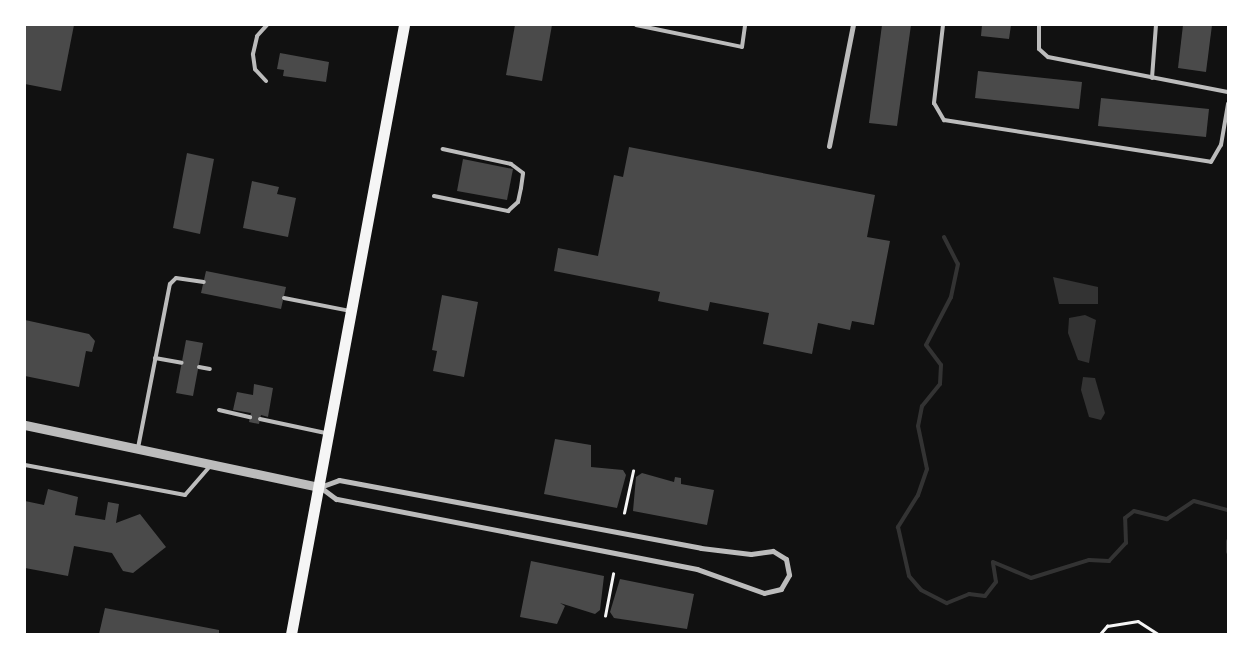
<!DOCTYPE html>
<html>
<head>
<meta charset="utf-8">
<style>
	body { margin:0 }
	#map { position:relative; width:1253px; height:659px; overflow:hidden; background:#111; font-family:Barlow,sans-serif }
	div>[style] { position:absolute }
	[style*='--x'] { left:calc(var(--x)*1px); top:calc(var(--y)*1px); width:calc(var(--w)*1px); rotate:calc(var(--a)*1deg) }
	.water>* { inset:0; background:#333 }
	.stream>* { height:4px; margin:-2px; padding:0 2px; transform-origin:2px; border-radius:2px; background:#333 }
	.building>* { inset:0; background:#4a4a4a }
	.path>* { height:2.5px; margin:-1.25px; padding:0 1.25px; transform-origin:1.25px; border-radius:1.25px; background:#f5f5f5 }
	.service>* { height:4px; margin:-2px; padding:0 2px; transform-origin:2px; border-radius:2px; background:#bcbcbc }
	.minor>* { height:5px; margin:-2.5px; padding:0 2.5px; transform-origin:2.5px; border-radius:2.5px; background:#bcbcbc }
	.tertiary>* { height:9px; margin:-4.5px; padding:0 4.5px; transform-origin:4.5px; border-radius:4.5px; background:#bcbcbc }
	.primary>* { height:11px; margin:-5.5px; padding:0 5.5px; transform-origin:5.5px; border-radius:5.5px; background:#f5f5f5 }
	span { translate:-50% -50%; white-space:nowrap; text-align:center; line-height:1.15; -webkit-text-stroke:4.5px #fff; paint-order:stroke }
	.frame { position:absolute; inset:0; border:26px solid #fff; pointer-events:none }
</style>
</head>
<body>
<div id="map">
	<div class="water">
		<i style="clip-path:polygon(1053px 277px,1098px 287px,1098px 304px,1059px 304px)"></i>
		<i style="clip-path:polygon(1085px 315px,1096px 320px,1089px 363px,1078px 360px,1068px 333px,1069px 318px)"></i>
		<i style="clip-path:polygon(1083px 377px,1095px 378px,1105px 413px,1101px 420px,1089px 417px,1081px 390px)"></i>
	</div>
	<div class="stream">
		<i style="--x:944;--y:237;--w:30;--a:63"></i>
		<i style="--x:958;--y:264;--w:34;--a:102"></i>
		<i style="--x:951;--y:297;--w:54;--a:117.5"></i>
		<i style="--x:926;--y:345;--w:25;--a:53"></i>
		<i style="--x:941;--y:365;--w:19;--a:93"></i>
		<i style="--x:940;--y:384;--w:28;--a:129"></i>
		<i style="--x:922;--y:406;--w:20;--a:101"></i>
		<i style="--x:918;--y:426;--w:44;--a:78.2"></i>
		<i style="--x:927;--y:469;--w:28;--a:109"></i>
		<i style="--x:918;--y:495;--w:38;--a:122"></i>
		<i style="--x:898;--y:527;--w:50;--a:77.3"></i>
		<i style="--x:909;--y:576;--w:18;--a:49"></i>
		<i style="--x:921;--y:590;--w:29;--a:27"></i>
		<i style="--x:947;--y:603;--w:24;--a:-22"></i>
		<i style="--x:969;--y:594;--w:16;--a:7"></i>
		<i style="--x:985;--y:596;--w:18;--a:-52"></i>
		<i style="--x:996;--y:582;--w:20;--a:-99"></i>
		<i style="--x:993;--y:562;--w:41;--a:22.8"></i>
		<i style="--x:1031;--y:578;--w:61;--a:-17.2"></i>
		<i style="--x:1089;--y:560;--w:20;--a:3"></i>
		<i style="--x:1109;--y:561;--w:25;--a:-47"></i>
		<i style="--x:1126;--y:543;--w:25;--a:-92"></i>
		<i style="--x:1125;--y:518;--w:11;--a:-38"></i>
		<i style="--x:1134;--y:511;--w:34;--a:14"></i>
		<i style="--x:1167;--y:519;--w:32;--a:-34"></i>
		<i style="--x:1194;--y:501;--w:35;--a:15"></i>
		<i style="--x:1228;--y:541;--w:11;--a:90"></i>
	</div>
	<div class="building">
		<i style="clip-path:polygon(25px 25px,74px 25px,61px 91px,25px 84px)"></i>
		<i style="clip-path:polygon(515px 25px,552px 25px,542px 81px,506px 75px)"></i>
		<i style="clip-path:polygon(882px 25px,911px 25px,897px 126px,869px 123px)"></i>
		<i style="clip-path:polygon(982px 25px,1011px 25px,1009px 39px,981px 36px)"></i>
		<i style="clip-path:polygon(1183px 25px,1212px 25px,1206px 72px,1178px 68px)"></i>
		<i style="clip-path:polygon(280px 53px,329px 62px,326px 82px,283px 76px,284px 70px,277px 69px)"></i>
		<i style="clip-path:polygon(978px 71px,1082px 82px,1079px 109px,975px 98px)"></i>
		<i style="clip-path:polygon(1101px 98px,1209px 109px,1206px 137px,1098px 126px)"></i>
		<i style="clip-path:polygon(629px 147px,875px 195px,867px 237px,890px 241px,874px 325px,852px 321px,850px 330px,818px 323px,812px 354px,763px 344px,769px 313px,710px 302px,708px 311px,658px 301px,660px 292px,554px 271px,558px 248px,598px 256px,614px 175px,623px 177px)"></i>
		<i style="clip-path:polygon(187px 153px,214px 159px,200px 234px,173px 228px)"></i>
		<i style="clip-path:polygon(463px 159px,513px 169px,507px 200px,457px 191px)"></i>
		<i style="clip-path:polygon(252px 181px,279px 187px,277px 194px,296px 198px,288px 237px,243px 228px)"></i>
		<i style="clip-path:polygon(206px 271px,286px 287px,281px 309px,201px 293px)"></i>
		<i style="clip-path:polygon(442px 295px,478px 302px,464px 377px,433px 371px,437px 351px,432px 350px)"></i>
		<i style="clip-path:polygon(25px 320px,89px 334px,95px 341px,92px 352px,86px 351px,79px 387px,25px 376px)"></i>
		<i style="clip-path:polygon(186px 340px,203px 343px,193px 396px,176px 393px)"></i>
		<i style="clip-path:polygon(254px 384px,273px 388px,268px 417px,261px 415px,259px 424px,249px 422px,251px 413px,233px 410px,237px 392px,253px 395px)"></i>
		<i style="clip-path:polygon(555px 439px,591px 445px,591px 467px,623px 470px,626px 475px,617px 508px,544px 494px)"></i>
		<i style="clip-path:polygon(642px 473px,674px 482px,675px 477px,681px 478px,681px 484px,714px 490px,707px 525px,633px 511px,636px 477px)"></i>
		<i style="clip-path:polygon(48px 489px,78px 497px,75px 515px,105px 520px,108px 502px,119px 504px,116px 523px,140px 514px,166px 547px,133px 573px,123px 571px,112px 553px,74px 546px,68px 576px,25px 568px,25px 501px,44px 505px)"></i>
		<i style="clip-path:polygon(531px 561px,604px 576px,600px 610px,595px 614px,560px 603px,565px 606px,557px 624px,520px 617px)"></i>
		<i style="clip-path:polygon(620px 579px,694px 594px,687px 629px,614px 618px,610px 612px)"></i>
		<i style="clip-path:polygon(105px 608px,219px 630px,219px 634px,99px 634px)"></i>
	</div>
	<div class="path">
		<i style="--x:624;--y:513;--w:43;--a:-77.9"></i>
		<i style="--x:605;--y:616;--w:43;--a:-79.2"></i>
		<i style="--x:1100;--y:634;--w:11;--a:-49"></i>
		<i style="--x:1107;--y:626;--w:31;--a:-9"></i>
		<i style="--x:1138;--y:621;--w:24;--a:33"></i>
	</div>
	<div class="service">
		<i style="--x:636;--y:25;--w:108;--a:11.7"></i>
		<i style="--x:742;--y:47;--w:22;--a:-82"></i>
		<i style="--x:943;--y:25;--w:79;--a:96.6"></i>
		<i style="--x:934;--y:103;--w:20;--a:60"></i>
		<i style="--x:944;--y:120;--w:270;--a:8.9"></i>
		<i style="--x:1211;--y:162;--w:20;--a:-60"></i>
		<i style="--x:1221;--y:145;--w:42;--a:-80.3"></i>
		<i style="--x:1039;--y:25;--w:24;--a:90"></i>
		<i style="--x:1039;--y:49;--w:12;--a:42"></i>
		<i style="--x:1048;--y:57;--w:183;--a:11"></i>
		<i style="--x:1152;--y:78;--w:53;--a:-85.7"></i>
		<i style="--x:266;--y:81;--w:16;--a:-133"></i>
		<i style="--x:255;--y:69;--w:15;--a:-98"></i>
		<i style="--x:253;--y:54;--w:18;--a:-77"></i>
		<i style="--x:257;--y:36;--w:15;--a:-48"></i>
		<i style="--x:434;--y:196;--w:76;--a:11.5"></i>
		<i style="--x:508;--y:211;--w:13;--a:-42"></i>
		<i style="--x:518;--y:202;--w:14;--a:-78"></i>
		<i style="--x:521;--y:188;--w:15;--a:-82"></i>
		<i style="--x:523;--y:173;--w:15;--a:-143"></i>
		<i style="--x:511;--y:164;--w:70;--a:-167.6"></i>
		<i style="--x:284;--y:298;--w:67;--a:11.1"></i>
		<i style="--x:155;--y:358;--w:27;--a:10"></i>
		<i style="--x:199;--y:367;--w:11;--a:10"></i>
		<i style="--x:219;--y:410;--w:32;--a:13"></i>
		<i style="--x:260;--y:419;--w:67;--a:12"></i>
		<i style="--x:138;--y:448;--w:167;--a:-79"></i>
		<i style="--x:170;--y:284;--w:8;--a:-45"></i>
		<i style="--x:176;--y:278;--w:28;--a:8"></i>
		<i style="--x:25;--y:465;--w:163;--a:10.6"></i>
		<i style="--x:185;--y:495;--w:40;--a:-49"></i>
	</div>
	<div class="minor">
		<i style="--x:829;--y:146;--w:123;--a:-78.8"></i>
		<i style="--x:339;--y:480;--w:368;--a:10.6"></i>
		<i style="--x:701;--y:548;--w:50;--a:6.8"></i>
		<i style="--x:751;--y:554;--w:22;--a:-8"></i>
		<i style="--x:773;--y:551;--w:15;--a:32"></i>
		<i style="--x:786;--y:559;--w:16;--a:79"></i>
		<i style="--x:789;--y:575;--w:16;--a:120"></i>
		<i style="--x:781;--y:589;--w:17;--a:167"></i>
		<i style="--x:764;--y:593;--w:71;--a:-160.3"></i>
		<i style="--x:697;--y:569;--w:368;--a:-169"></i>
		<i style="--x:336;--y:499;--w:20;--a:-143"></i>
		<i style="--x:320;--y:487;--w:20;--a:-20"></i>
	</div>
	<div class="tertiary">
		<i style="--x:25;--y:425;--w:301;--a:11.9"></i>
	</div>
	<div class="primary">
		<i style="--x:291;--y:634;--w:619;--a:-79.49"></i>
	</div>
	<div class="frame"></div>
</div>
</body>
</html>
